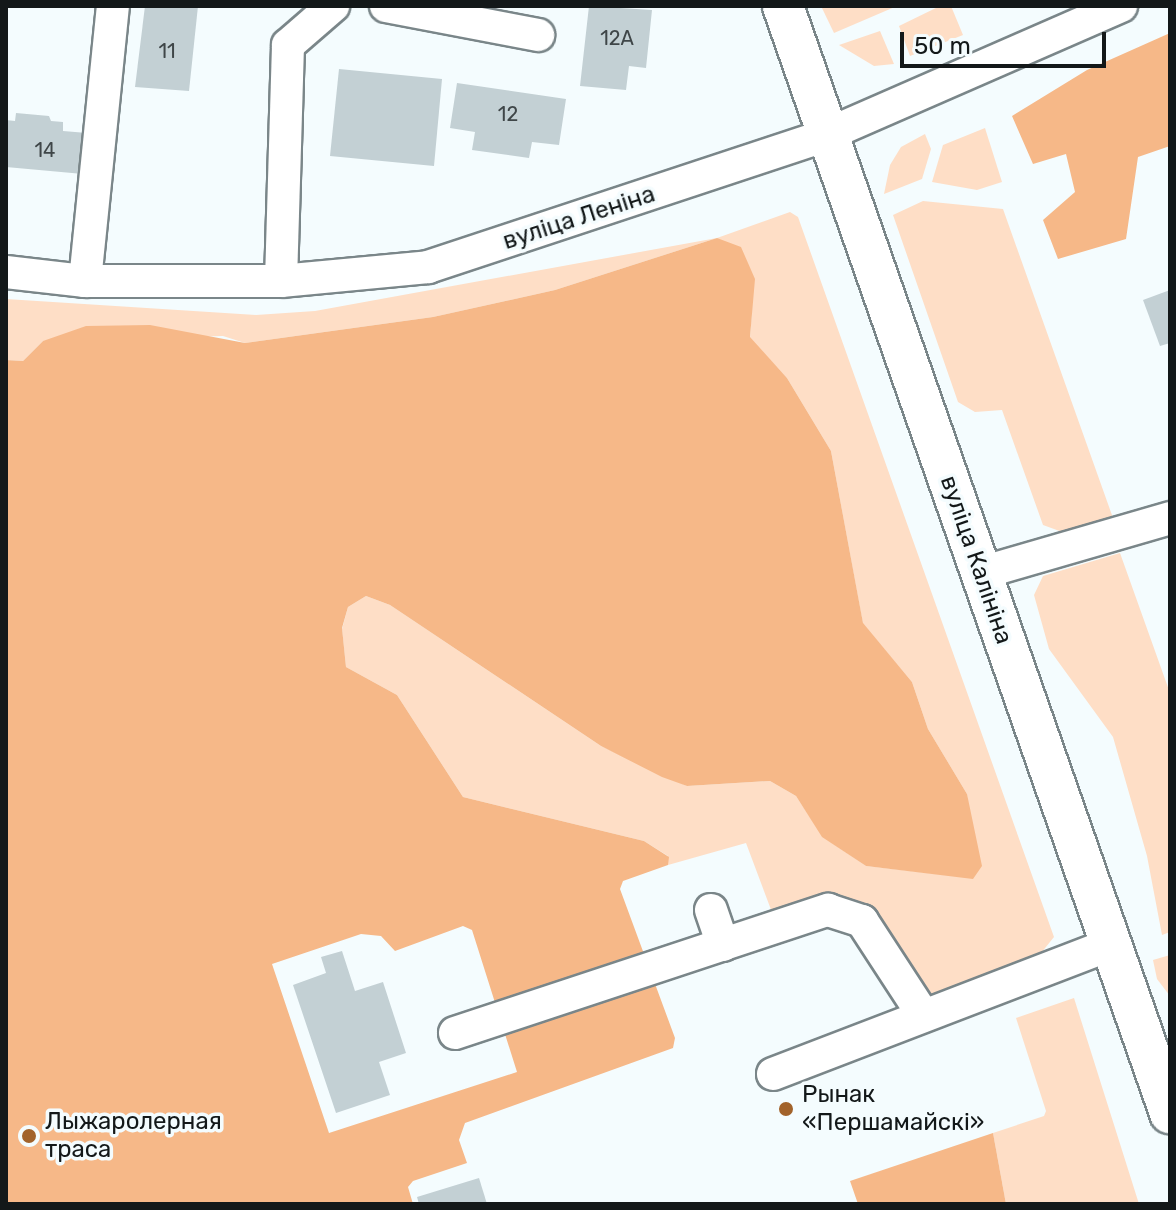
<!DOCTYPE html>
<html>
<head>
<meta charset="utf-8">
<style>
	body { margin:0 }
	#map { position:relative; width:1176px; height:1210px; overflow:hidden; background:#f4fcfe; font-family:Rubik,sans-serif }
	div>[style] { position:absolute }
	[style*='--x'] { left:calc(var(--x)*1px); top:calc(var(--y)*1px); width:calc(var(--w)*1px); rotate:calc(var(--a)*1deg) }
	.green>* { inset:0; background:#fedec6 }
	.forest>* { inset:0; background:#f6b888 }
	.building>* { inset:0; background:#c3d0d4 }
	.roads { filter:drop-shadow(2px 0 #7a8689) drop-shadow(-2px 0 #7a8689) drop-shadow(0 2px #7a8689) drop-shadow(0 -2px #7a8689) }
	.minor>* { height:32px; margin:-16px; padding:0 16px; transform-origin:16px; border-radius:16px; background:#fff }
	.major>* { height:40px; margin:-20px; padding:0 20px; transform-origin:20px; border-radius:20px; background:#fff }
	.dots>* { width:22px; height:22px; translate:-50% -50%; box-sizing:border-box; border:4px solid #f4fcfe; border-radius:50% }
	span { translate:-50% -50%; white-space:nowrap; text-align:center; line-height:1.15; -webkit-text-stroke:7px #f4fcfe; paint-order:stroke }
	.number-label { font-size:20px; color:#3f4648 }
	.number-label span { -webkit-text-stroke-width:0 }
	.street-label { font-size:24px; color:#131819 }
	.poi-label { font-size:24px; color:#131819 }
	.left { translate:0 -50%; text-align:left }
	.frame { position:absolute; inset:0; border:8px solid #131819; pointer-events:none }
	.scale { position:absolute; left:900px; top:32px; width:206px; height:36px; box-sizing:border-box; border:4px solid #131819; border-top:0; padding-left:10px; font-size:24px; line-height:28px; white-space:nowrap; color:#131819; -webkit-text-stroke:6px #f4fcfe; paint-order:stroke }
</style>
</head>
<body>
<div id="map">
	<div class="green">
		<i style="clip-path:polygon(821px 6px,897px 6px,834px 33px)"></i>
		<i style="clip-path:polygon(940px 6px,951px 6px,963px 35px,910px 56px,899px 26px)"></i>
		<i style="clip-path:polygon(880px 31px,894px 64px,874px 66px,839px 45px)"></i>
		<i style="clip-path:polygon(985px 128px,1002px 182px,977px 190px,932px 182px,943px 145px)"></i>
		<i style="clip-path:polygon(925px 134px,931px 149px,922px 179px,884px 194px,890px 165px,901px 147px)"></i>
		<i style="clip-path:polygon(923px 201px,1003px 209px,1113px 518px,1065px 533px,1043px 525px,1002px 410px,975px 412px,958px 402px,893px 215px)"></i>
		<i style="clip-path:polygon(790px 212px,798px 217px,1054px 937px,1033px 963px,934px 1002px,870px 912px,773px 915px,746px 843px,668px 865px,668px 856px,644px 841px,463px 797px,397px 695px,346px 667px,342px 629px,348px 607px,366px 596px,390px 605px,601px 746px,687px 786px,770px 781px,796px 796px,823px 837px,866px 866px,973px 878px,967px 794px,928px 729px,912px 682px,863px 624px,831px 451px,787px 378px,750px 338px,752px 309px,717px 238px,555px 290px,433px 317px,245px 343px,223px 336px,43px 341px,23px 361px,6px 360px,6px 299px,256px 315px,315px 311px,717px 238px)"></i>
		<i style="clip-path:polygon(1120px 553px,1170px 693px,1170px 932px,1162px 935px,1147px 856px,1113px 737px,1049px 649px,1034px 595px,1043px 576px)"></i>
		<i style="clip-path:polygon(1170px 955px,1170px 996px,1157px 979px,1153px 960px)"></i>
		<i style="clip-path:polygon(1074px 998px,1139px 1204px,1006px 1204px,993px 1133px,1044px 1116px,1046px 1111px,1016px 1018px)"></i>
	</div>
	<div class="forest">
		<i style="clip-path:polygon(1170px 33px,1170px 146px,1138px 157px,1126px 239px,1058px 259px,1043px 220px,1075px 192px,1066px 154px,1033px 164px,1012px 116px,1087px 70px)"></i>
		<i style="clip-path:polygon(evenodd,717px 238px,741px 247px,755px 279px,750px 337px,787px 378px,831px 451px,863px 623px,912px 682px,928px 729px,967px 794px,982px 866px,973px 879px,866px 866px,822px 837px,796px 796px,770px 781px,687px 786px,662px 777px,601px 746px,390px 605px,366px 596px,348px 607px,342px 628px,346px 667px,397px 695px,463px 797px,644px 841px,669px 857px,668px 865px,623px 881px,620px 889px,675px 1038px,673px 1048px,465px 1123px,459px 1140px,467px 1163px,413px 1181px,408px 1187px,413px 1204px,6px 1204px,6px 360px,23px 361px,43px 341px,86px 326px,150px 325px,245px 343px,433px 317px,555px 290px,717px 238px,463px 926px,472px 930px,517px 1072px,329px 1133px,272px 964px,361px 934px,381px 936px,395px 951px,463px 926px)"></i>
		<i style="clip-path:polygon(993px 1133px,1006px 1204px,858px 1204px,850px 1181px)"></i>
	</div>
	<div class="building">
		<i style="clip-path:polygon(145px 6px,198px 6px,189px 91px,135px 87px)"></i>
		<i style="clip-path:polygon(589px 6px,652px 10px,646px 68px,629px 66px,626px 90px,580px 86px)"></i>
		<i style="clip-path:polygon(339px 69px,442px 79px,434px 166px,330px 156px)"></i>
		<i style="clip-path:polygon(457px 83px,566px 99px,559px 145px,532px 142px,529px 158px,472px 150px,475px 132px,450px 128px)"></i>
		<i style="clip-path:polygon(16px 113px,49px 116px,51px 121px,63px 122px,63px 131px,87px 133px,83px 174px,6px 167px,6px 120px,15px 121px)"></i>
		<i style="clip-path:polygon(1170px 290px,1170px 343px,1160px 346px,1143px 300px)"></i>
		<i style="clip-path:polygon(342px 951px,355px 991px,383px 982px,406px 1053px,379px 1062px,390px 1095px,336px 1113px,293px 985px,326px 973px,321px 957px)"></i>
		<i style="clip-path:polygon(479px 1178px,487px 1204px,419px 1204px,417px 1197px)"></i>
	</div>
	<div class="roads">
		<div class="minor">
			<i style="--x:386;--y:6;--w:155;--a:10.8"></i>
			<i style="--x:6;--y:272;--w:80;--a:6.5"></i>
			<i style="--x:85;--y:281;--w:196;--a:0"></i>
			<i style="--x:281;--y:281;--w:148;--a:-5.4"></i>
			<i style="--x:428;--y:267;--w:419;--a:-18.3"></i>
			<i style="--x:826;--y:135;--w:322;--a:-23.6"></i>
			<i style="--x:85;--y:281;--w:276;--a:-84.2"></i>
			<i style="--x:281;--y:281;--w:236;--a:-88.3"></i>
			<i style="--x:288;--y:45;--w:60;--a:-40.9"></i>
			<i style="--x:981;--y:573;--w:197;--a:-16.2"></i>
			<i style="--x:711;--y:910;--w:37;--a:71"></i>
			<i style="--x:455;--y:1033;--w:393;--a:-18.3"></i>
			<i style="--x:828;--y:910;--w:36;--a:18"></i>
			<i style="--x:862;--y:921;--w:113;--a:56.9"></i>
			<i style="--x:773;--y:1074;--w:360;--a:-21"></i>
		</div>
		<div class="major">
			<i style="--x:783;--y:6;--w:1173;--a:70.73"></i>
		</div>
	</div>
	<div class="dots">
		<i style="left:786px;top:1109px;background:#a2632b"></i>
		<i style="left:29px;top:1136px;background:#a2632b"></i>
	</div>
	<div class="number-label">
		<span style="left:617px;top:38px">12А</span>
		<span style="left:167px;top:51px">11</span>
		<span style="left:508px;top:114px">12</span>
		<span style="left:45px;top:150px">14</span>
	</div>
	<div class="street-label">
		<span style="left:579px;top:218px;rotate:-18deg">вуліца Леніна</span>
		<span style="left:976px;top:560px;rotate:71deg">вуліца Калініна</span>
	</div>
	<div class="poi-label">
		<span class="left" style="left:802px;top:1109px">Рынак<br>«Першамайскі»</span>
		<span class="left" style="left:45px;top:1136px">Лыжаролерная<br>траса</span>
	</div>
	<div class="frame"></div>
	<div class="scale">50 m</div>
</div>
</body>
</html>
